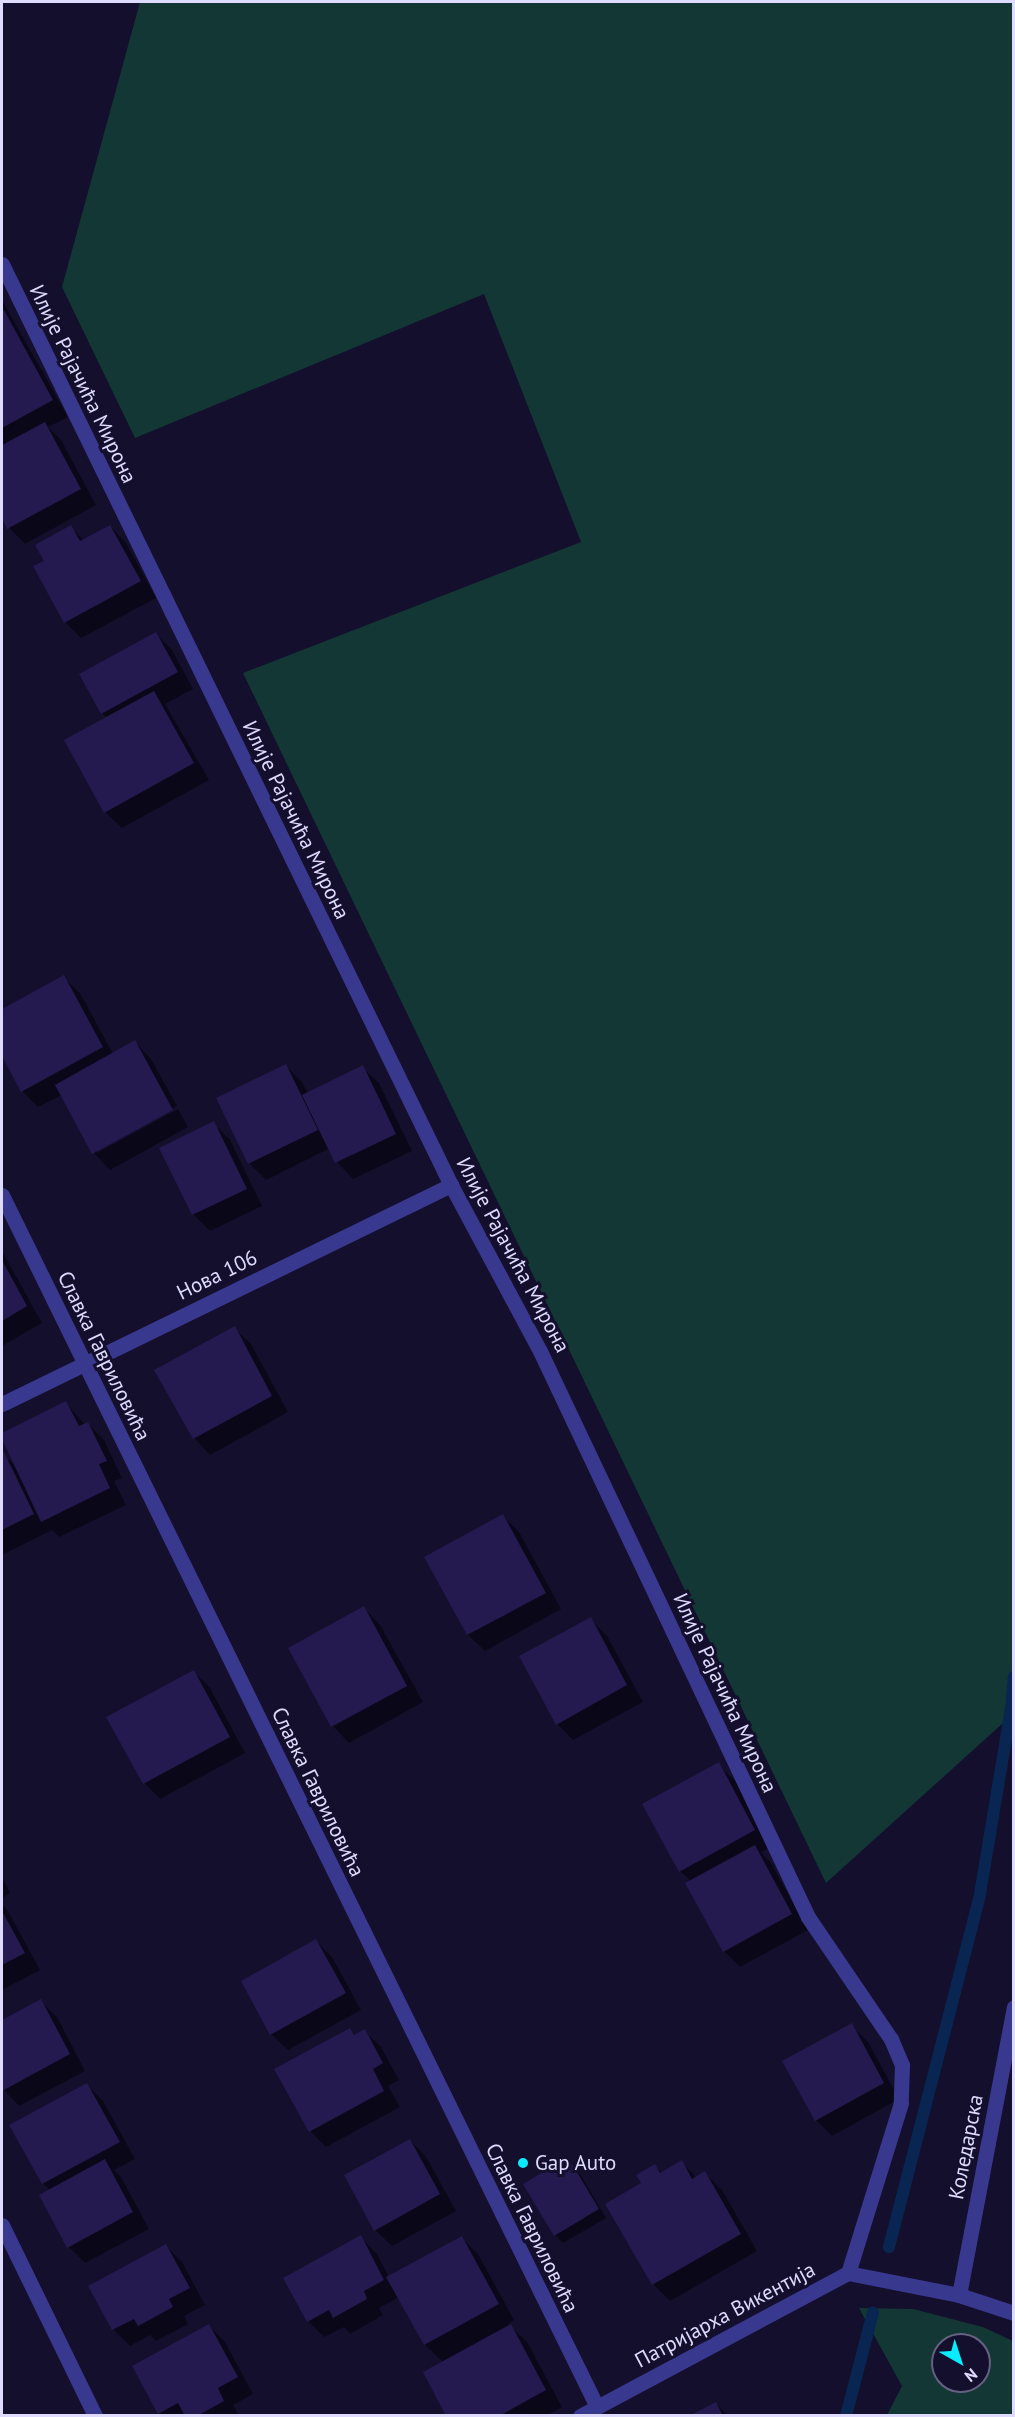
<!DOCTYPE html>
<html>
<head>
<meta charset="utf-8">
<style>
	body { margin:0 }
	#map { position:relative; width:1015px; height:2417px; overflow:hidden; background:#140f2d; font-family:"PT Sans",sans-serif }
	div>[style] { position:absolute }
	[style*='--x'] { left:calc(var(--x)*1px); top:calc(var(--y)*1px); width:calc(var(--w)*1px); rotate:calc(var(--a)*1deg) }
	.green>* { inset:0; background:#123735 }
	.shadow>* { inset:0; background:#0007 }
	.stream>* { height:12px; margin:-6px; padding:0 6px; transform-origin:6px; border-radius:6px; background:#092652 }
	.building>* { inset:0; background:#241a4f }
	.street>* { height:15px; margin:-7.5px; padding:0 7.5px; transform-origin:7.5px; border-radius:7.5px; background:#39388f }
	.dots>* { width:16px; height:16px; translate:-50% -50%; box-sizing:border-box; border:3px solid #140f2d; border-radius:50% }
	span { translate:-50% -50%; white-space:nowrap; text-align:center; line-height:1.15; -webkit-text-stroke:6px #140f2d; paint-order:stroke }
	.street-label { font-size:21px; color:#dfdbff }
	.poi-label { font-size:21px; color:#dfdbff }
	.left { translate:0 -50%; text-align:left }
	.frame { position:absolute; inset:0; border:3px solid #dfdbff; pointer-events:none }
	.north { position:absolute; left:931px; top:2333px; width:60px; height:60px; box-sizing:border-box; background:#140f2d; border:2px solid #656181; border-radius:50%; rotate:141deg; font-size:16px; font-weight:700; line-height:24px; text-align:center; color:#dfdbff }
	.north::after { content:''; display:block; margin:auto; width:21px; height:27px; background:#07ecff; clip-path:polygon(50% 0,100% 100%,50% 72%,0 100%) }
</style>
</head>
<body>
<div id="map">
	<div class="green">
		<i style="clip-path:polygon(140px 2px,1013px 2px,1013px 1714px,826px 1883px,243px 673px,581px 542px,484px 294px,135px 438px,62px 287px)"></i>
		<i style="clip-path:polygon(evenodd,859px 2308px,913px 2309px,983px 2327px,1013px 2341px,1013px 2415px,887px 2415px,902px 2386px,859px 2308px,943px 2345px,979px 2345px,979px 2381px,943px 2381px,943px 2345px)"></i>
	</div>
	<div class="shadow">
		<i style="clip-path:polygon(2px 300px,68px 417px,48px 427px,61px 440px,96px 505px,25px 544px,9px 528px,2px 515px)"></i>
		<i style="clip-path:polygon(110px 526px,126px 543px,156px 598px,81px 638px,65px 622px,46px 561px,71px 527px,84px 541px)"></i>
		<i style="clip-path:polygon(156px 634px,172px 650px,193px 689px,165px 704px,209px 780px,122px 828px,105px 812px,107px 718px,102px 713px)"></i>
		<i style="clip-path:polygon(63px 977px,80px 993px,113px 1054px,135px 1042px,151px 1059px,177px 1106px,97px 1150px,97px 1153px,178px 1109px,188px 1127px,110px 1170px,94px 1153px,62px 1095px,38px 1107px,22px 1091px,2px 1053px,2px 1011px)"></i>
		<i style="clip-path:polygon(286px 1066px,302px 1082px,308px 1094px,362px 1067px,379px 1083px,412px 1151px,353px 1179px,337px 1162px,330px 1148px,266px 1180px,249px 1163px)"></i>
		<i style="clip-path:polygon(213px 1123px,230px 1140px,262px 1206px,210px 1231px,194px 1215px,161px 1149px)"></i>
		<i style="clip-path:polygon(2px 1251px,42px 1323px,2px 1346px)"></i>
		<i style="clip-path:polygon(234px 1328px,251px 1344px,288px 1412px,210px 1455px,194px 1438px)"></i>
		<i style="clip-path:polygon(66px 1403px,85px 1425px,88px 1424px,104px 1440px,122px 1478px,114px 1481px,126px 1505px,59px 1537px,52px 1530px,2px 1555px,2px 1455px,16px 1465px,2px 1434px)"></i>
		<i style="clip-path:polygon(503px 1516px,519px 1532px,561px 1609px,485px 1651px,468px 1635px,426px 1557px)"></i>
		<i style="clip-path:polygon(364px 1608px,380px 1625px,423px 1702px,349px 1743px,333px 1726px,290px 1648px)"></i>
		<i style="clip-path:polygon(590px 1619px,607px 1636px,643px 1702px,573px 1740px,557px 1724px)"></i>
		<i style="clip-path:polygon(193px 1671px,210px 1688px,245px 1753px,160px 1799px,144px 1783px)"></i>
		<i style="clip-path:polygon(718px 1764px,735px 1781px,771px 1847px,761px 1852px,771px 1863px,808px 1930px,740px 1967px,724px 1951px,691px 1881px,680px 1871px)"></i>
		<i style="clip-path:polygon(2px 1877px,10px 1893px,2px 1898px)"></i>
		<i style="clip-path:polygon(2px 1904px,8px 1911px,40px 1970px,2px 1990px)"></i>
		<i style="clip-path:polygon(316px 1941px,332px 1957px,361px 2010px,288px 2050px,271px 2034px)"></i>
		<i style="clip-path:polygon(40px 2001px,57px 2017px,85px 2071px,19px 2106px,2px 2088px,2px 2022px)"></i>
		<i style="clip-path:polygon(851px 2025px,868px 2042px,899px 2099px,832px 2136px,816px 2120px)"></i>
		<i style="clip-path:polygon(350px 2030px,356px 2036px,364px 2031px,381px 2047px,399px 2080px,388px 2086px,400px 2107px,326px 2147px,310px 2131px)"></i>
		<i style="clip-path:polygon(87px 2085px,103px 2101px,135px 2159px,114px 2170px,121px 2177px,149px 2229px,85px 2263px,69px 2247px,50px 2190px,43px 2183px)"></i>
		<i style="clip-path:polygon(410px 2140px,426px 2157px,456px 2211px,392px 2246px,375px 2230px)"></i>
		<i style="clip-path:polygon(568px 2159px,576px 2167px,606px 2218px,563px 2243px,555px 2235px,525px 2185px)"></i>
		<i style="clip-path:polygon(681px 2162px,697px 2178px,705px 2173px,722px 2190px,757px 2251px,670px 2301px,653px 2284px,607px 2204px,643px 2184px,655px 2166px,662px 2173px)"></i>
		<i style="clip-path:polygon(360px 2237px,377px 2254px,389px 2277px,462px 2238px,478px 2254px,514px 2320px,508px 2324px,527px 2342px,562px 2407px,546px 2416px,448px 2416px,443px 2362px,425px 2345px,399px 2297px,379px 2308px,383px 2315px,350px 2334px,344px 2327px,324px 2337px,308px 2321px)"></i>
		<i style="clip-path:polygon(166px 2246px,182px 2262px,205px 2305px,184px 2316px,188px 2324px,156px 2341px,150px 2335px,130px 2346px,113px 2329px)"></i>
		<i style="clip-path:polygon(209px 2326px,225px 2342px,253px 2394px,233px 2405px,239px 2416px,161px 2416px,159px 2413px)"></i>
		<i style="clip-path:polygon(716px 2403px,728px 2416px,692px 2416px)"></i>
	</div>
	<div class="stream">
		<i style="--x:889;--y:2247;--w:365;--a:-75.5"></i>
		<i style="--x:980;--y:1894;--w:188;--a:-80.5"></i>
		<i style="--x:1011;--y:1709;--w:32;--a:-85"></i>
		<i style="--x:846;--y:2416;--w:107;--a:-75.4"></i>
	</div>
	<div class="building">
		<i style="clip-path:polygon(4px 310px,53px 400px,2px 428px,2px 312px)"></i>
		<i style="clip-path:polygon(45px 422px,81px 489px,7px 529px,2px 518px,2px 445px)"></i>
		<i style="clip-path:polygon(71px 525px,80px 541px,110px 525px,141px 581px,64px 623px,33px 566px,44px 561px,35px 545px)"></i>
		<i style="clip-path:polygon(156px 632px,178px 672px,101px 714px,79px 674px)"></i>
		<i style="clip-path:polygon(154px 691px,194px 763px,104px 813px,64px 740px)"></i>
		<i style="clip-path:polygon(64px 975px,103px 1047px,21px 1092px,2px 1056px,2px 1009px)"></i>
		<i style="clip-path:polygon(135px 1040px,173px 1110px,92px 1154px,55px 1085px)"></i>
		<i style="clip-path:polygon(286px 1064px,318px 1130px,248px 1164px,216px 1098px)"></i>
		<i style="clip-path:polygon(363px 1065px,396px 1134px,335px 1163px,302px 1095px)"></i>
		<i style="clip-path:polygon(214px 1121px,247px 1189px,192px 1215px,159px 1148px)"></i>
		<i style="clip-path:polygon(2px 1260px,27px 1306px,2px 1321px)"></i>
		<i style="clip-path:polygon(235px 1326px,272px 1396px,193px 1439px,154px 1370px)"></i>
		<i style="clip-path:polygon(66px 1401px,79px 1426px,88px 1422px,107px 1461px,99px 1464px,110px 1488px,41px 1522px,2px 1439px,2px 1433px)"></i>
		<i style="clip-path:polygon(4px 1452px,34px 1514px,2px 1530px,2px 1453px)"></i>
		<i style="clip-path:polygon(503px 1514px,546px 1593px,467px 1635px,424px 1557px)"></i>
		<i style="clip-path:polygon(364px 1606px,407px 1686px,331px 1727px,288px 1648px)"></i>
		<i style="clip-path:polygon(591px 1617px,627px 1685px,556px 1725px,519px 1656px)"></i>
		<i style="clip-path:polygon(194px 1670px,230px 1737px,143px 1784px,106px 1717px)"></i>
		<i style="clip-path:polygon(719px 1762px,755px 1830px,679px 1872px,642px 1804px)"></i>
		<i style="clip-path:polygon(755px 1845px,792px 1914px,723px 1952px,685px 1883px)"></i>
		<i style="clip-path:polygon(2px 1911px,25px 1953px,2px 1965px)"></i>
		<i style="clip-path:polygon(316px 1939px,346px 1993px,270px 2035px,241px 1981px)"></i>
		<i style="clip-path:polygon(41px 1999px,70px 2054px,2px 2091px,2px 2020px)"></i>
		<i style="clip-path:polygon(852px 2023px,884px 2083px,815px 2121px,782px 2061px)"></i>
		<i style="clip-path:polygon(350px 2028px,354px 2035px,365px 2029px,383px 2063px,373px 2069px,384px 2091px,309px 2132px,274px 2069px)"></i>
		<i style="clip-path:polygon(87px 2083px,120px 2142px,42px 2184px,9px 2125px)"></i>
		<i style="clip-path:polygon(410px 2139px,440px 2194px,374px 2231px,344px 2175px)"></i>
		<i style="clip-path:polygon(568px 2157px,599px 2209px,554px 2236px,523px 2184px)"></i>
		<i style="clip-path:polygon(105px 2159px,133px 2212px,67px 2248px,39px 2195px)"></i>
		<i style="clip-path:polygon(682px 2160px,692px 2179px,705px 2171px,741px 2234px,652px 2285px,605px 2204px,641px 2183px,636px 2175px,655px 2164px,660px 2173px)"></i>
		<i style="clip-path:polygon(361px 2235px,384px 2280px,364px 2291px,367px 2299px,333px 2318px,329px 2310px,307px 2322px,283px 2278px)"></i>
		<i style="clip-path:polygon(462px 2236px,499px 2304px,424px 2345px,386px 2277px)"></i>
		<i style="clip-path:polygon(166px 2244px,190px 2288px,169px 2299px,173px 2307px,138px 2326px,134px 2319px,112px 2330px,88px 2286px)"></i>
		<i style="clip-path:polygon(209px 2324px,238px 2377px,218px 2388px,224px 2401px,197px 2416px,185px 2416px,178px 2403px,158px 2414px,132px 2366px)"></i>
		<i style="clip-path:polygon(511px 2324px,546px 2390px,499px 2416px,446px 2416px,423px 2372px)"></i>
		<i style="clip-path:polygon(716px 2402px,723px 2416px,689px 2416px)"></i>
	</div>
	<div class="street">
		<i style="--x:2;--y:264;--w:1025;--a:64.01"></i>
		<i style="--x:451;--y:1185;--w:188;--a:61.8"></i>
		<i style="--x:540;--y:1351;--w:626;--a:64.66"></i>
		<i style="--x:808;--y:1917;--w:148;--a:55.8"></i>
		<i style="--x:891;--y:2039;--w:28;--a:67"></i>
		<i style="--x:902;--y:2065;--w:38;--a:92"></i>
		<i style="--x:901;--y:2103;--w:178;--a:107.3"></i>
		<i style="--x:2;--y:1195;--w:1350;--a:63.85"></i>
		<i style="--x:2;--y:1404;--w:500;--a:-26"></i>
		<i style="--x:2;--y:2225;--w:212;--a:64"></i>
		<i style="--x:959;--y:2295;--w:293;--a:-79.2"></i>
		<i style="--x:580;--y:2416;--w:304;--a:-28.1"></i>
		<i style="--x:848;--y:2273;--w:113;--a:11.2"></i>
		<i style="--x:959;--y:2295;--w:58;--a:18.1"></i>
	</div>
	<div class="dots">
		<i style="left:523px;top:2163px;background:#07ecff"></i>
	</div>
	<div class="street-label">
		<span style="left:83px;top:384px;rotate:64deg">Илије Рајачића Мирона</span>
		<span style="left:296px;top:820px;rotate:64deg">Илије Рајачића Мирона</span>
		<span style="left:513px;top:1255px;rotate:62deg">Илије Рајачића Мирона</span>
		<span style="left:217px;top:1275px;rotate:-26deg">Нова 106</span>
		<span style="left:104px;top:1356px;rotate:64deg">Славка Гавриловића</span>
		<span style="left:725px;top:1693px;rotate:65deg">Илије Рајачића Мирона</span>
		<span style="left:318px;top:1792px;rotate:64deg">Славка Гавриловића</span>
		<span style="left:966px;top:2147px;rotate:-79deg">Коледарска</span>
		<span style="left:532px;top:2228px;rotate:64deg">Славка Гавриловића</span>
		<span style="left:725px;top:2315px;rotate:-28deg">Патријарха Викентија</span>
	</div>
	<div class="poi-label">
		<span class="left" style="left:535px;top:2163px">Gap Auto</span>
	</div>
	<div class="frame"></div>
	<div class="north">N</div>
</div>
</body>
</html>
